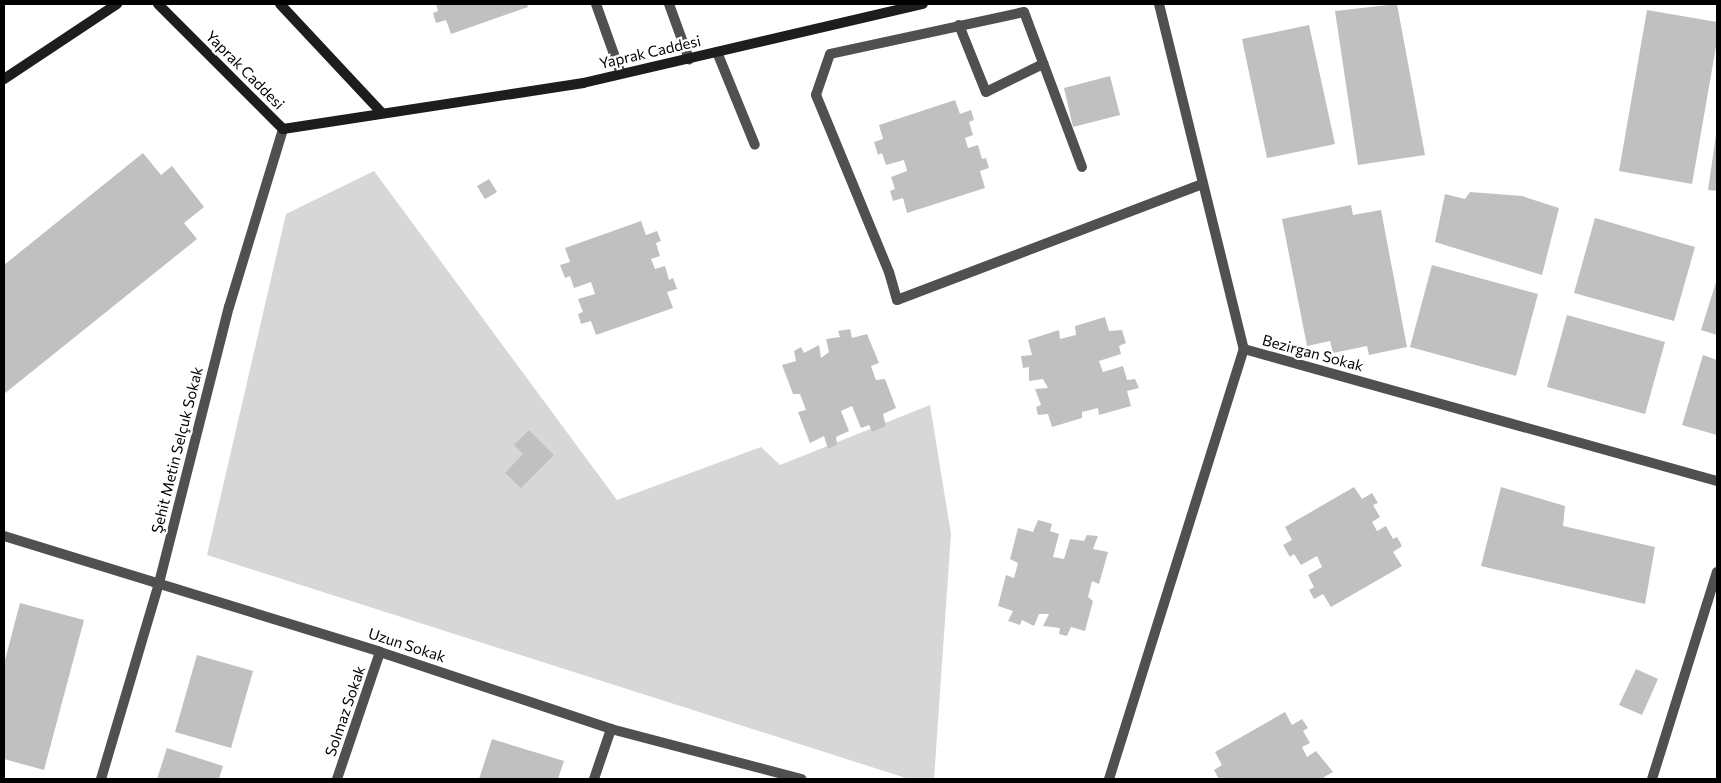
<!DOCTYPE html>
<html>
<head>
<meta charset="utf-8">
<style>
	body { margin:0 }
	#map { position:relative; width:1721px; height:783px; overflow:hidden; background:#fff; font-family:Commissioner,sans-serif }
	div>[style] { position:absolute }
	[style*='--x'] { left:calc(var(--x)*1px); top:calc(var(--y)*1px); width:calc(var(--w)*1px); rotate:calc(var(--a)*1deg) }
	.green>* { inset:0; background:#d7d7d7 }
	.building>* { inset:0; background:#c0c0c0 }
	.lane>* { height:10px; margin:-5px; padding:0 5px; transform-origin:5px; border-radius:5px; background:#505050 }
	.street>* { height:10px; margin:-5px; padding:0 5px; transform-origin:5px; border-radius:5px; background:#505050 }
	.secondary>* { height:10px; margin:-5px; padding:0 5px; transform-origin:5px; border-radius:5px; background:#1d1d1d }
	span { translate:-50% -50%; white-space:nowrap; text-align:center; line-height:1.15; -webkit-text-stroke:4.5px #fff; paint-order:stroke }
	.street-label { font-size:15px; color:#000 }
	.frame { position:absolute; inset:0; border:5px solid #000; pointer-events:none }
</style>
</head>
<body>
<div id="map">
	<div class="green">
		<i style="clip-path:polygon(374px 171px,617px 500px,761px 447px,780px 465px,930px 405px,951px 534px,934px 779px,909px 779px,207px 555px,286px 214px)"></i>
	</div>
	<div class="building">
		<i style="clip-path:polygon(436px 4px,527px 4px,528px 7px,451px 34px,446px 20px,436px 23px,433px 13px,438px 11px)"></i>
		<i style="clip-path:polygon(1397px 4px,1425px 155px,1358px 165px,1335px 11px)"></i>
		<i style="clip-path:polygon(1647px 10px,1717px 22px,1717px 41px,1692px 184px,1619px 171px)"></i>
		<i style="clip-path:polygon(1309px 25px,1335px 144px,1267px 158px,1242px 39px)"></i>
		<i style="clip-path:polygon(1110px 76px,1120px 115px,1073px 127px,1064px 88px)"></i>
		<i style="clip-path:polygon(955px 100px,960px 114px,971px 110px,974px 120px,969px 122px,973px 135px,965px 138px,968px 148px,978px 145px,982px 159px,986px 158px,989px 168px,980px 171px,985px 188px,907px 213px,903px 198px,893px 201px,890px 191px,895px 189px,891px 177px,907px 171px,904px 160px,886px 165px,882px 153px,878px 155px,874px 142px,883px 139px,879px 125px)"></i>
		<i style="clip-path:polygon(1716px 135px,1717px 135px,1717px 191px,1708px 190px)"></i>
		<i style="clip-path:polygon(143px 153px,161px 175px,172px 166px,204px 207px,184px 223px,197px 239px,4px 394px,4px 265px)"></i>
		<i style="clip-path:polygon(489px 179px,497px 192px,485px 199px,477px 186px)"></i>
		<i style="clip-path:polygon(1470px 192px,1522px 196px,1559px 208px,1542px 275px,1435px 242px,1445px 194px,1465px 199px)"></i>
		<i style="clip-path:polygon(1351px 205px,1353px 215px,1381px 210px,1407px 347px,1369px 355px,1367px 346px,1333px 353px,1330px 341px,1307px 346px,1282px 219px)"></i>
		<i style="clip-path:polygon(1595px 218px,1695px 247px,1674px 321px,1574px 293px)"></i>
		<i style="clip-path:polygon(641px 221px,646px 235px,657px 231px,661px 241px,656px 243px,660px 256px,651px 259px,655px 269px,665px 266px,669px 280px,673px 278px,677px 289px,667px 292px,673px 308px,596px 335px,591px 321px,581px 324px,578px 314px,583px 312px,578px 299px,595px 294px,591px 282px,574px 288px,570px 276px,565px 278px,560px 265px,570px 262px,565px 248px)"></i>
		<i style="clip-path:polygon(1432px 265px,1538px 294px,1516px 376px,1410px 347px)"></i>
		<i style="clip-path:polygon(1717px 279px,1717px 335px,1701px 330px)"></i>
		<i style="clip-path:polygon(1567px 315px,1665px 342px,1645px 414px,1547px 387px)"></i>
		<i style="clip-path:polygon(1105px 317px,1109px 331px,1122px 330px,1126px 343px,1119px 346px,1121px 354px,1099px 361px,1103px 372px,1123px 366px,1127px 380px,1135px 379px,1139px 388px,1127px 391px,1131px 406px,1099px 415px,1098px 408px,1082px 412px,1082px 418px,1052px 427px,1048px 414px,1038px 415px,1036px 407px,1041px 405px,1035px 389px,1048px 388px,1043px 379px,1029px 381px,1029px 367px,1023px 368px,1021px 356px,1032px 355px,1028px 340px,1059px 330px,1060px 339px,1076px 335px,1075px 326px)"></i>
		<i style="clip-path:polygon(850px 329px,852px 338px,867px 334px,879px 363px,871px 366px,876px 380px,885px 379px,896px 408px,883px 414px,886px 426px,872px 432px,869px 425px,861px 428px,852px 406px,841px 411px,849px 431px,836px 437px,837px 444px,828px 449px,824px 436px,810px 443px,798px 412px,806px 410px,800px 394px,793px 394px,782px 365px,796px 361px,794px 351px,801px 347px,804px 353px,819px 345px,821px 358px,829px 352px,826px 339px,840px 337px,838px 331px)"></i>
		<i style="clip-path:polygon(1703px 355px,1717px 360px,1717px 435px,1682px 425px)"></i>
		<i style="clip-path:polygon(529px 430px,554px 455px,521px 488px,505px 473px,523px 454px,514px 445px)"></i>
		<i style="clip-path:polygon(1354px 487px,1362px 499px,1372px 493px,1378px 503px,1373px 505px,1380px 517px,1372px 522px,1377px 531px,1386px 526px,1393px 539px,1397px 537px,1402px 546px,1393px 552px,1402px 566px,1331px 607px,1323px 594px,1314px 599px,1309px 590px,1314px 587px,1308px 575px,1322px 567px,1317px 556px,1301px 565px,1294px 554px,1290px 557px,1283px 545px,1292px 540px,1285px 527px)"></i>
		<i style="clip-path:polygon(1501px 487px,1565px 506px,1563px 526px,1655px 547px,1645px 604px,1481px 566px)"></i>
		<i style="clip-path:polygon(1038px 520px,1052px 524px,1050px 531px,1059px 534px,1053px 557px,1064px 559px,1070px 539px,1084px 541px,1087px 535px,1098px 536px,1093px 549px,1108px 552px,1099px 584px,1092px 581px,1088px 597px,1093px 601px,1085px 631px,1071px 627px,1067px 636px,1059px 634px,1060px 628px,1043px 626px,1049px 614px,1039px 614px,1034px 626px,1022px 620px,1020px 625px,1008px 621px,1013px 611px,998px 606px,1006px 575px,1014px 578px,1018px 563px,1010px 559px,1018px 528px,1033px 532px)"></i>
		<i style="clip-path:polygon(20px 603px,84px 620px,44px 770px,4px 759px,4px 664px)"></i>
		<i style="clip-path:polygon(197px 655px,253px 671px,231px 748px,175px 732px)"></i>
		<i style="clip-path:polygon(1636px 669px,1658px 679px,1642px 715px,1619px 705px)"></i>
		<i style="clip-path:polygon(1285px 712px,1292px 725px,1302px 719px,1308px 728px,1303px 731px,1310px 743px,1302px 747px,1307px 757px,1316px 751px,1333px 772px,1324px 777px,1325px 779px,1219px 779px,1214px 770px,1222px 765px,1215px 752px)"></i>
		<i style="clip-path:polygon(492px 739px,564px 761px,558px 779px,479px 779px)"></i>
		<i style="clip-path:polygon(167px 748px,223px 766px,219px 779px,157px 779px)"></i>
	</div>
	<div class="lane">
		<i style="--x:596;--y:4;--w:74;--a:70.3"></i>
		<i style="--x:669;--y:4;--w:59;--a:70"></i>
		<i style="--x:959;--y:25;--w:72;--a:68.1"></i>
		<i style="--x:986;--y:92;--w:64;--a:-26.2"></i>
		<i style="--x:717;--y:52;--w:100;--a:67.8"></i>
		<i style="--x:1082;--y:167;--w:165;--a:-110.5"></i>
		<i style="--x:1024;--y:12;--w:198;--a:167.8"></i>
		<i style="--x:830;--y:54;--w:43;--a:108.9"></i>
		<i style="--x:816;--y:95;--w:191;--a:67.6"></i>
		<i style="--x:889;--y:272;--w:29;--a:74"></i>
		<i style="--x:897;--y:300;--w:326;--a:-20.8"></i>
	</div>
	<div class="street">
		<i style="--x:1159;--y:4;--w:355;--a:76.2"></i>
		<i style="--x:1244;--y:349;--w:491;--a:15.6"></i>
		<i style="--x:4;--y:536;--w:393;--a:17.1"></i>
		<i style="--x:380;--y:652;--w:243;--a:18.4"></i>
		<i style="--x:611;--y:729;--w:197;--a:14.7"></i>
		<i style="--x:101;--y:779;--w:204;--a:-73.5"></i>
		<i style="--x:159;--y:583;--w:285;--a:-75.8"></i>
		<i style="--x:229;--y:307;--w:186;--a:-73.1"></i>
		<i style="--x:337;--y:779;--w:134;--a:-71.3"></i>
		<i style="--x:594;--y:779;--w:53;--a:-71.2"></i>
		<i style="--x:1109;--y:779;--w:451;--a:-72.6"></i>
		<i style="--x:1652;--y:779;--w:217;--a:-72.6"></i>
	</div>
	<div class="secondary">
		<i style="--x:158;--y:4;--w:177;--a:45"></i>
		<i style="--x:283;--y:129;--w:304;--a:-8.7"></i>
		<i style="--x:583;--y:83;--w:349;--a:-13.1"></i>
		<i style="--x:280;--y:4;--w:148;--a:46.9"></i>
		<i style="--x:4;--y:79;--w:136;--a:-33.6"></i>
	</div>
	<div class="street-label">
		<span style="left:650px;top:52px;rotate:-13deg">Yaprak Caddesi</span>
		<span style="left:245px;top:70px;rotate:45deg">Yaprak Caddesi</span>
		<span style="left:1313px;top:353px;rotate:15deg">Bezirgan Sokak</span>
		<span style="left:177px;top:450px;rotate:-76deg">Şehit Metin Selçuk Sokak</span>
		<span style="left:407px;top:645px;rotate:18deg">Uzun Sokak</span>
		<span style="left:345px;top:711px;rotate:-71deg">Solmaz Sokak</span>
	</div>
	<div class="frame"></div>
</div>
</body>
</html>
